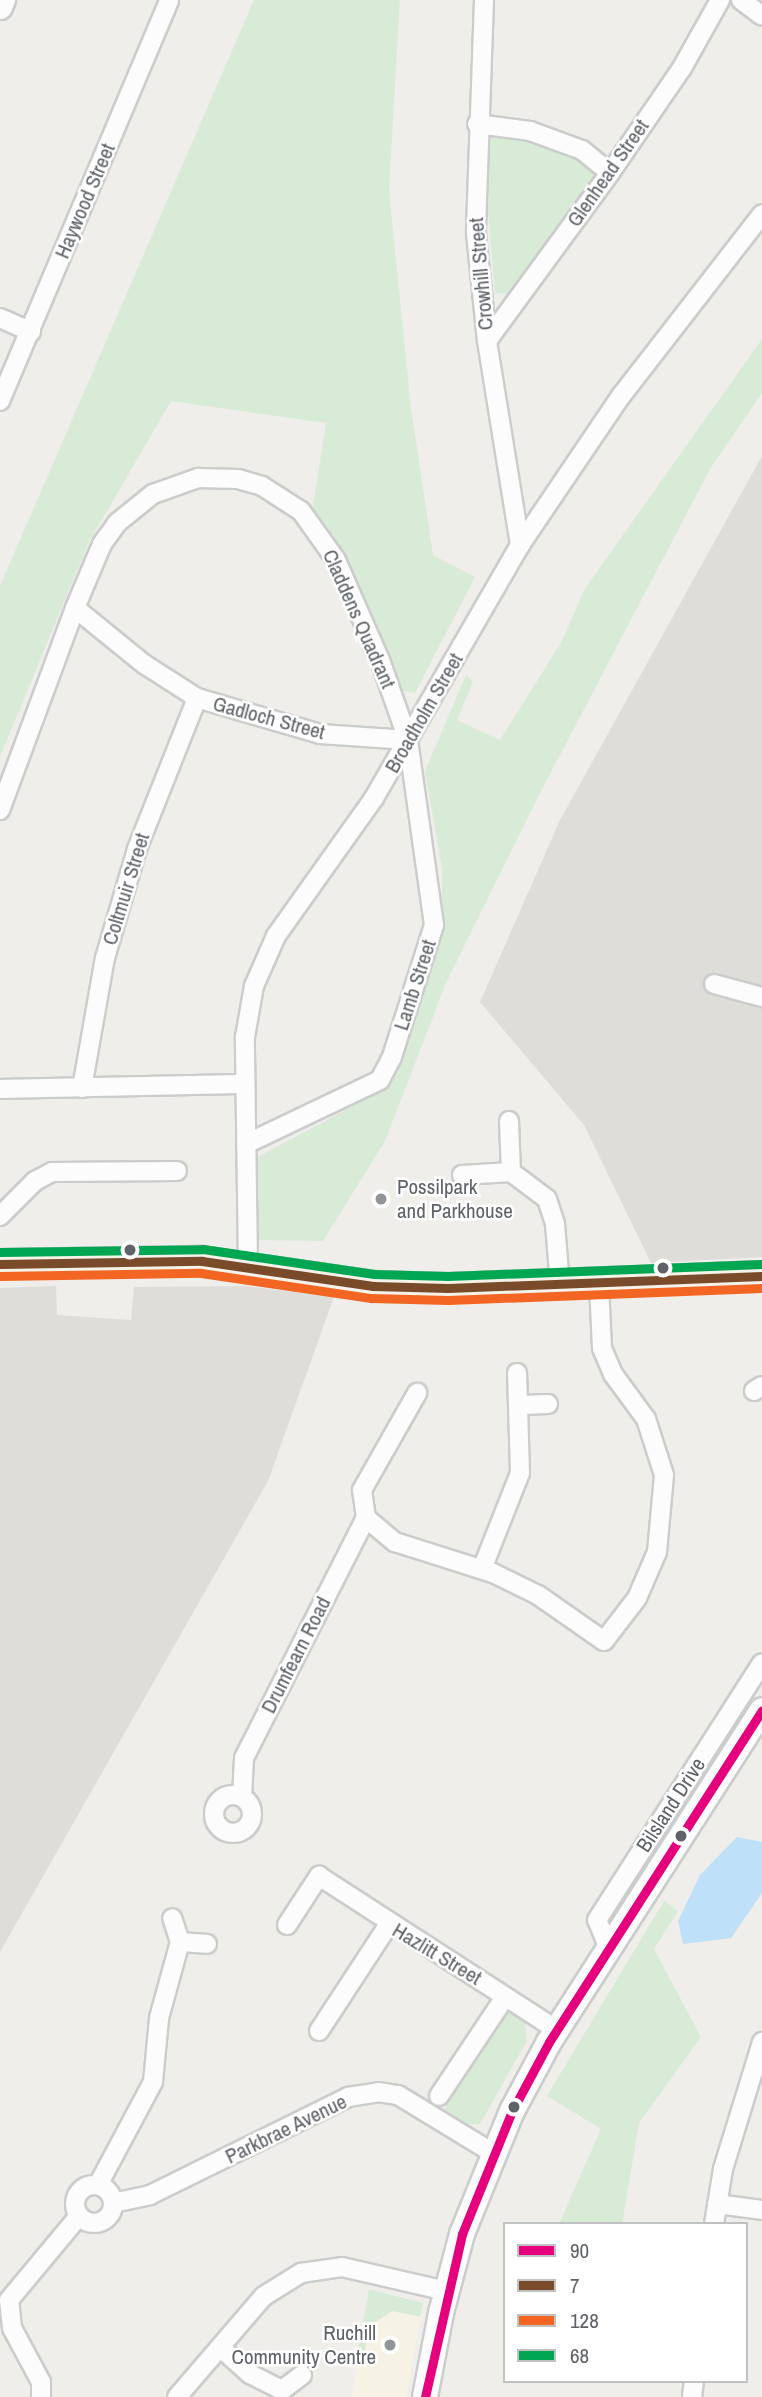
<!DOCTYPE html>
<html>
<head>
<meta charset="utf-8">
<style>
	body { margin:0 }
	#map { position:relative; width:762px; height:2397px; overflow:hidden; background:#efeeea; font-family:"Archivo Narrow",sans-serif }
	div>[style] { position:absolute }
	[style*='--x'] { left:calc(var(--x)*1px); top:calc(var(--y)*1px); width:calc(var(--w)*1px); rotate:calc(var(--a)*1deg) }
	.commercial>* { inset:0; background:#f7f3e4 }
	.industrial>* { inset:0; background:#dfddda }
	.green>* { inset:0; background:#d8ebd6 }
	.water>* { inset:0; background:#bfe0f9 }
	.roads { filter:drop-shadow(2px 0 #cbcccc) drop-shadow(-2px 0 #cbcccc) drop-shadow(0 2px #cbcccc) drop-shadow(0 -2px #cbcccc) }
	.street>* { height:18px; margin:-9px; padding:0 9px; transform-origin:9px; border-radius:9px; background:#fdfcfc }
	.street>.ring { margin:-9px; padding:0; box-sizing:content-box; background:none; border:18px solid #fdfcfc; border-radius:50% }
	.secondary>* { height:24px; margin:-12px; padding:0 12px; transform-origin:12px; border-radius:12px; background:#fdfcfc }
	.primary>* { height:28px; margin:-14px; padding:0 14px; transform-origin:14px; border-radius:14px; background:#f4f2e9 }
	.bus-1>* { height:9px; margin:-4.5px; padding:0 4.5px; transform-origin:4.5px; border-radius:4.5px; background:#e5007d }
	.bus-2>* { height:9px; margin:-4.5px; padding:0 4.5px; transform-origin:4.5px; border-radius:4.5px; background:#7a4b2a }
	.bus-3>* { height:9px; margin:-4.5px; padding:0 4.5px; transform-origin:4.5px; border-radius:4.5px; background:#f26522 }
	.bus-4>* { height:9px; margin:-4.5px; padding:0 4.5px; transform-origin:4.5px; border-radius:4.5px; background:#00a651 }
	.dots>* { width:19px; height:19px; translate:-50% -50%; box-sizing:border-box; border:4px solid #fff; border-radius:50% }
	span { translate:-50% -50%; white-space:nowrap; text-align:center; line-height:1.15; -webkit-text-stroke:5px #fff; paint-order:stroke }
	.street-label { font-size:21px; color:#5f6368 }
	.poi-label { font-size:21px; color:#5f6368 }
	.left { translate:0 -50%; text-align:left }
	.right { translate:-100% -50%; text-align:right }
	.legend { position:absolute; left:503px; top:2222px; width:245px; height:161px; box-sizing:border-box; background:#fff; border:2px solid #bfc1c3; margin:0; padding:9px 12px; list-style:none; font-size:21px; color:#5f6368 }
	.legend li { display:flex; align-items:center; gap:14px; height:35px }
	.legend b { width:35px; border:2px solid #bfc1c3 }
</style>
</head>
<body>
<div id="map">
	<div class="commercial">
		<i style="clip-path:polygon(369px 2289px,423px 2303px,406px 2397px,352px 2397px)"></i>
	</div>
	<div class="industrial">
		<i style="clip-path:polygon(762px 456px,762px 1257px,651px 1263px,584px 1125px,480px 1002px,560px 820px)"></i>
		<i style="clip-path:polygon(56px 1286px,57px 1315px,131px 1320px,134px 1287px,245px 1286px,334px 1297px,268px 1481px,0 1952px,0 1288px)"></i>
	</div>
	<div class="green">
		<i style="clip-path:polygon(254px 0,400px 0,389px 189px,411px 408px,433px 555px,475px 577px,415px 693px,395px 689px,343px 553px,312px 511px,326px 423px,171px 401px,89px 542px,0 757px,0 586px)"></i>
		<i style="clip-path:polygon(488px 131px,527px 133px,572px 151px,601px 170px,512px 294px,495px 293px,484px 163px)"></i>
		<i style="clip-path:polygon(762px 339px,762px 393px,710px 469px,539px 795px,446px 983px,385px 1141px,323px 1241px,258px 1240px,258px 1157px,390px 1086px,442px 935px,442px 869px,425px 771px,466px 675px,473px 682px,457px 720px,500px 740px,562px 641px,584px 590px)"></i>
		<i style="clip-path:polygon(664px 1901px,678px 1911px,654px 1949px,701px 2037px,639px 2123px,622px 2224px,559px 2224px,601px 2129px,547px 2096px)"></i>
		<i style="clip-path:polygon(507px 2011px,525px 2021px,527px 2041px,480px 2124px,468px 2124px,444px 2109px)"></i>
		<i style="clip-path:polygon(369px 2289px,423px 2303px,420px 2317px,392px 2311px,370px 2326px,362px 2364px,356px 2362px)"></i>
	</div>
	<div class="water">
		<i style="clip-path:polygon(737px 1837px,762px 1842px,762px 1893px,731px 1938px,683px 1944px,678px 1921px,700px 1875px)"></i>
	</div>
	<div class="roads">
		<div class="street">
			<i style="--x:484;--y:0;--w:233;--a:92"></i>
			<i style="--x:476;--y:233;--w:109;--a:84.2"></i>
			<i style="--x:487;--y:341;--w:207;--a:80.8"></i>
			<i style="--x:741;--y:0;--w:26;--a:37"></i>
			<i style="--x:477;--y:124;--w:53;--a:7.5"></i>
			<i style="--x:530;--y:131;--w:55;--a:20.1"></i>
			<i style="--x:582;--y:150;--w:36;--a:39"></i>
			<i style="--x:0;--y:318;--w:34;--a:24"></i>
			<i style="--x:487;--y:341;--w:208;--a:-53.8"></i>
			<i style="--x:610;--y:173;--w:127;--a:-55.6"></i>
			<i style="--x:682;--y:68;--w:78;--a:-60.8"></i>
			<i style="--x:0;--y:401;--w:435;--a:-67.1"></i>
			<i style="--x:75;--y:608;--w:89;--a:39.1"></i>
			<i style="--x:144;--y:664;--w:63;--a:32.7"></i>
			<i style="--x:197;--y:698;--w:128;--a:16.3"></i>
			<i style="--x:320;--y:734;--w:88;--a:3.9"></i>
			<i style="--x:0;--y:810;--w:215;--a:-69.6"></i>
			<i style="--x:75;--y:608;--w:69;--a:-67.1"></i>
			<i style="--x:102;--y:544;--w:26;--a:-54"></i>
			<i style="--x:117;--y:523;--w:46;--a:-38.9"></i>
			<i style="--x:153;--y:494;--w:48;--a:-19.6"></i>
			<i style="--x:198;--y:478;--w:40;--a:1.4"></i>
			<i style="--x:238;--y:479;--w:25;--a:16"></i>
			<i style="--x:262;--y:486;--w:46;--a:32.7"></i>
			<i style="--x:301;--y:511;--w:60;--a:54.5"></i>
			<i style="--x:336;--y:560;--w:109;--a:66.3"></i>
			<i style="--x:380;--y:660;--w:85;--a:70.7"></i>
			<i style="--x:408;--y:740;--w:187;--a:82"></i>
			<i style="--x:434;--y:925;--w:139;--a:107.7"></i>
			<i style="--x:392;--y:1057;--w:26;--a:118"></i>
			<i style="--x:380;--y:1080;--w:148;--a:154.5"></i>
			<i style="--x:714;--y:984;--w:50;--a:15.2"></i>
			<i style="--x:82;--y:1088;--w:132;--a:-80"></i>
			<i style="--x:105;--y:958;--w:114;--a:-73.6"></i>
			<i style="--x:137;--y:849;--w:162;--a:-68.3"></i>
			<i style="--x:0;--y:1089;--w:244;--a:-1.2"></i>
			<i style="--x:509;--y:1121;--w:51;--a:87.8"></i>
			<i style="--x:462;--y:1175;--w:49;--a:-3.5"></i>
			<i style="--x:511;--y:1172;--w:45;--a:36.9"></i>
			<i style="--x:547;--y:1199;--w:26;--a:72"></i>
			<i style="--x:555;--y:1224;--w:61;--a:85.3"></i>
			<i style="--x:0;--y:1216;--w:49;--a:-45"></i>
			<i style="--x:35;--y:1181;--w:19;--a:-28"></i>
			<i style="--x:52;--y:1172;--w:125;--a:-0.5"></i>
			<i style="--x:248;--y:1266;--w:229;--a:-90.8"></i>
			<i style="--x:245;--y:1037;--w:52;--a:-80"></i>
			<i style="--x:254;--y:986;--w:55;--a:-66.3"></i>
			<i style="--x:276;--y:936;--w:169;--a:-54.6"></i>
			<i style="--x:374;--y:798;--w:292;--a:-60"></i>
			<i style="--x:520;--y:545;--w:180;--a:-55.9"></i>
			<i style="--x:621;--y:396;--w:230;--a:-52.2"></i>
			<i style="--x:754;--y:1391;--w:9;--a:-32"></i>
			<i style="--x:521;--y:1405;--w:27;--a:-2"></i>
			<i style="--x:366;--y:1518;--w:38;--a:40"></i>
			<i style="--x:395;--y:1542;--w:103;--a:17.6"></i>
			<i style="--x:493;--y:1573;--w:50;--a:26.1"></i>
			<i style="--x:538;--y:1595;--w:80;--a:34.9"></i>
			<i style="--x:604;--y:1641;--w:54;--a:-52.5"></i>
			<i style="--x:637;--y:1598;--w:50;--a:-66.5"></i>
			<i style="--x:657;--y:1552;--w:77;--a:-84.8"></i>
			<i style="--x:664;--y:1475;--w:59;--a:-107.8"></i>
			<i style="--x:646;--y:1419;--w:56;--a:-126.3"></i>
			<i style="--x:613;--y:1374;--w:28;--a:-113"></i>
			<i style="--x:602;--y:1348;--w:64;--a:-92.7"></i>
			<i style="--x:482;--y:1569;--w:103;--a:-68.4"></i>
			<i style="--x:520;--y:1473;--w:100;--a:-91.7"></i>
			<i class="ring" style="left:214px;top:1795px;width:20px;height:20px"></i>
			<i style="--x:242;--y:1797;--w:39;--a:-87"></i>
			<i style="--x:244;--y:1758;--w:269;--a:-63.1"></i>
			<i style="--x:366;--y:1518;--w:28;--a:-98"></i>
			<i style="--x:362;--y:1490;--w:112;--a:-60.4"></i>
			<i style="--x:287;--y:1925;--w:59;--a:-56.9"></i>
			<i style="--x:319;--y:1876;--w:283;--a:32.9"></i>
			<i style="--x:180;--y:1942;--w:27;--a:4"></i>
			<i style="--x:609;--y:1949;--w:31;--a:-112"></i>
			<i style="--x:597;--y:1920;--w:305;--a:-57.3"></i>
			<i style="--x:319;--y:2031;--w:128;--a:-56.8"></i>
			<i style="--x:439;--y:2096;--w:119;--a:-56.3"></i>
			<i class="ring" style="left:75px;top:2185px;width:20px;height:20px"></i>
			<i style="--x:98;--y:2185;--w:117;--a:-61.9"></i>
			<i style="--x:153;--y:2082;--w:64;--a:-84.6"></i>
			<i style="--x:159;--y:2018;--w:79;--a:-74.6"></i>
			<i style="--x:180;--y:1942;--w:25;--a:-108"></i>
			<i style="--x:113;--y:2203;--w:38;--a:-12"></i>
			<i style="--x:150;--y:2195;--w:221;--a:-26.3"></i>
			<i style="--x:348;--y:2097;--w:30;--a:-9"></i>
			<i style="--x:378;--y:2092;--w:20;--a:9"></i>
			<i style="--x:398;--y:2095;--w:111;--a:31.4"></i>
			<i style="--x:717;--y:2204;--w:45;--a:7.6"></i>
			<i style="--x:714;--y:2224;--w:56;--a:-80.7"></i>
			<i style="--x:723;--y:2169;--w:133;--a:-72.9"></i>
			<i style="--x:221;--y:2348;--w:39;--a:42"></i>
			<i style="--x:250;--y:2374;--w:36;--a:27"></i>
			<i style="--x:282;--y:2390;--w:25;--a:-37"></i>
			<i style="--x:41;--y:2397;--w:15;--a:-90"></i>
			<i style="--x:41;--y:2382;--w:61;--a:-118.2"></i>
			<i style="--x:12;--y:2328;--w:28;--a:-96"></i>
			<i style="--x:9;--y:2300;--w:109;--a:-50.2"></i>
			<i style="--x:177;--y:2397;--w:133;--a:-49.3"></i>
			<i style="--x:264;--y:2296;--w:44;--a:-31.9"></i>
			<i style="--x:301;--y:2273;--w:41;--a:-8.3"></i>
			<i style="--x:342;--y:2267;--w:107;--a:13"></i>
			<i style="--x:692;--y:2397;--w:16;--a:-83"></i>
		</div>
		<div class="secondary">
			<i style="--x:0;--y:7;--w:8;--a:-67"></i>
			<i style="--x:425;--y:2397;--w:86;--a:-79.2"></i>
			<i style="--x:441;--y:2313;--w:82;--a:-75.1"></i>
			<i style="--x:462;--y:2234;--w:133;--a:-67.9"></i>
			<i style="--x:512;--y:2111;--w:78;--a:-61.8"></i>
			<i style="--x:549;--y:2042;--w:394;--a:-57.3"></i>
		</div>
		<div class="primary">
			<i style="--x:0;--y:1264;--w:202;--a:-0.9"></i>
			<i style="--x:202;--y:1261;--w:173;--a:8.3"></i>
			<i style="--x:373;--y:1286;--w:75;--a:1.5"></i>
			<i style="--x:448;--y:1288;--w:314;--a:-2.2"></i>
		</div>
	</div>
	<div class="bus-1">
		<i style="--x:425;--y:2397;--w:167;--a:-77.2"></i>
		<i style="--x:462;--y:2234;--w:133;--a:-67.9"></i>
		<i style="--x:512;--y:2111;--w:78;--a:-61.8"></i>
		<i style="--x:549;--y:2042;--w:394;--a:-57.3"></i>
	</div>
	<div class="bus-2">
		<i style="--x:0;--y:1264;--w:202;--a:-0.9"></i>
		<i style="--x:202;--y:1261;--w:173;--a:8.3"></i>
		<i style="--x:373;--y:1286;--w:75;--a:1.5"></i>
		<i style="--x:448;--y:1288;--w:314;--a:-2.2"></i>
	</div>
	<div class="bus-3">
		<i style="--x:0;--y:1276;--w:201;--a:-0.9"></i>
		<i style="--x:201;--y:1273;--w:172;--a:8.4"></i>
		<i style="--x:371;--y:1298;--w:77;--a:1.5"></i>
		<i style="--x:448;--y:1300;--w:314;--a:-2.2"></i>
	</div>
	<div class="bus-4">
		<i style="--x:0;--y:1252;--w:203;--a:-0.8"></i>
		<i style="--x:203;--y:1249;--w:173;--a:8.3"></i>
		<i style="--x:374;--y:1274;--w:74;--a:1.5"></i>
		<i style="--x:448;--y:1276;--w:314;--a:-2.2"></i>
	</div>
	<div class="dots">
		<i style="left:381px;top:1199px;background:#919496"></i>
		<i style="left:130px;top:1250px;background:#5f6368"></i>
		<i style="left:663px;top:1268px;background:#5f6368"></i>
		<i style="left:681px;top:1836px;background:#5f6368"></i>
		<i style="left:514px;top:2107px;background:#5f6368"></i>
		<i style="left:390px;top:2345px;background:#919496"></i>
	</div>
	<div class="street-label">
		<span style="left:608px;top:173px;rotate:-55deg">Glenhead Street</span>
		<span style="left:85px;top:201px;rotate:-67deg">Haywood Street</span>
		<span style="left:481px;top:274px;rotate:-95deg">Crowhill Street</span>
		<span style="left:359px;top:619px;rotate:66deg">Claddens Quadrant</span>
		<span style="left:424px;top:713px;rotate:-60deg">Broadholm Street</span>
		<span style="left:269px;top:718px;rotate:15deg">Gadloch Street</span>
		<span style="left:126px;top:889px;rotate:-73deg">Coltmuir Street</span>
		<span style="left:415px;top:985px;rotate:-72deg">Lamb Street</span>
		<span style="left:296px;top:1655px;rotate:-63deg">Drumfearn Road</span>
		<span style="left:671px;top:1805px;rotate:-57deg">Bilsland Drive</span>
		<span style="left:437px;top:1954px;rotate:31deg">Hazlitt Street</span>
		<span style="left:286px;top:2129px;rotate:-26deg">Parkbrae Avenue</span>
	</div>
	<div class="poi-label">
		<span class="left" style="left:397px;top:1199px">Possilpark<br>and Parkhouse</span>
		<span class="right" style="left:376px;top:2345px">Ruchill<br>Community Centre</span>
	</div>
	<ul class="legend">
	<li><b style="height:9px;background:#e5007d"></b>90</li>
	<li><b style="height:9px;background:#7a4b2a"></b>7</li>
	<li><b style="height:9px;background:#f26522"></b>128</li>
	<li><b style="height:9px;background:#00a651"></b>68</li>
	</ul>
</div>
</body>
</html>
